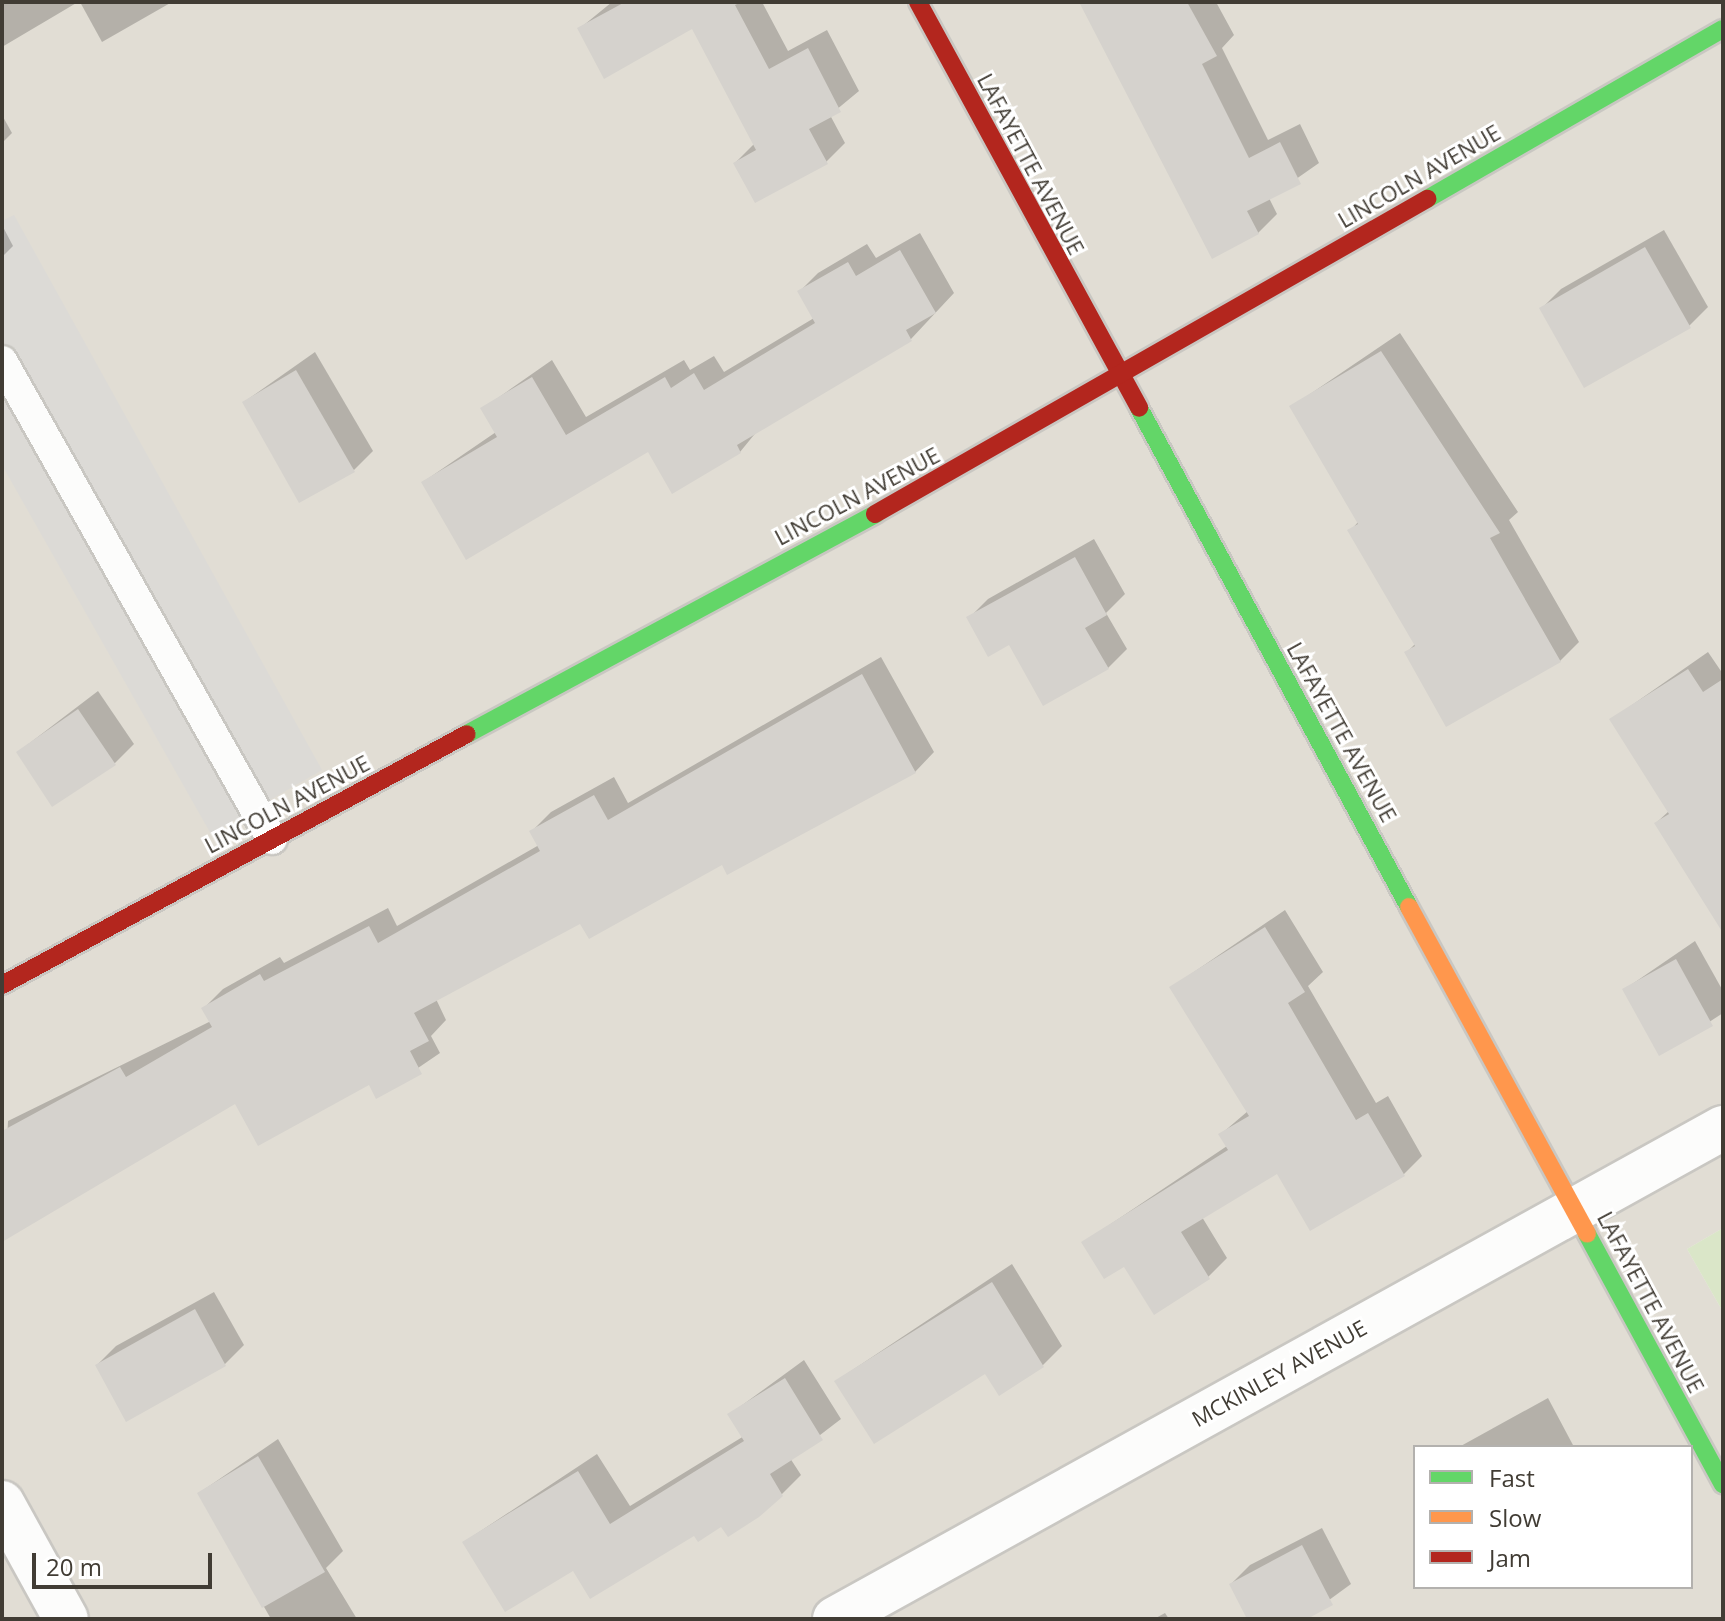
<!DOCTYPE html>
<html>
<head>
<meta charset="utf-8">
<style>
	body { margin:0 }
	#map { position:relative; width:1725px; height:1621px; overflow:hidden; background:#edebe6; font-family:"Open Sans",sans-serif }
	div>[style] { position:absolute }
	[style*='--x'] { left:calc(var(--x)*1px); top:calc(var(--y)*1px); width:calc(var(--w)*1px); rotate:calc(var(--a)*1deg) }
	.residential>* { inset:0; background:#e1ddd4 }
	.green>* { inset:0; background:#dae6c8 }
	.parking>* { inset:0; background:#dcdad6 }
	.shadow>* { inset:0; background:#0003 }
	.building>* { inset:0; background:#d5d2cd }
	.roads { filter:drop-shadow(2px 0 #c9c7c2) drop-shadow(-2px 0 #c9c7c2) drop-shadow(0 2px #c9c7c2) drop-shadow(0 -2px #c9c7c2) }
	.lane>* { height:30px; margin:-15px; padding:0 15px; transform-origin:15px; border-radius:15px; background:#fcfcfb }
	.street>* { height:44px; margin:-22px; padding:0 22px; transform-origin:22px; border-radius:22px; background:#fcfcfb }
	.fast>* { height:18px; margin:-9px; padding:0 9px; transform-origin:9px; border-radius:9px; background:#63d668 }
	.slow>* { height:18px; margin:-9px; padding:0 9px; transform-origin:9px; border-radius:9px; background:#ff974d }
	.jam>* { height:18px; margin:-9px; padding:0 9px; transform-origin:9px; border-radius:9px; background:#b3261e }
	span { translate:-50% -50%; white-space:nowrap; text-align:center; line-height:1.15; -webkit-text-stroke:6px #fff; paint-order:stroke }
	.street-label { font-size:22px; color:#413c34 }
	.frame { position:absolute; inset:0; border:4px solid #413c34; pointer-events:none }
	.legend { position:absolute; left:1413px; top:1445px; width:280px; height:144px; box-sizing:border-box; background:#fff; border:2px solid #b3b1ae; margin:0; padding:10px 14px; list-style:none; font-size:24px; color:#413c34 }
	.legend li { display:flex; align-items:center; gap:16px; height:40px }
	.legend b { width:40px; border:2px solid #b3b1ae }
	.scale { position:absolute; left:32px; top:1553px; width:180px; height:36px; box-sizing:border-box; border:4px solid #413c34; border-top:0; padding-left:10px; font-size:24px; line-height:28px; white-space:nowrap; color:#413c34; -webkit-text-stroke:6px #fff; paint-order:stroke }
</style>
</head>
<body>
<div id="map">
	<div class="residential">
		<i style="clip-path:polygon(evenodd,2px 2px,1723px 2px,1723px 1228px,1687px 1249px,1723px 1312px,1723px 1619px,2px 1619px,2px 2px,1415px 1447px,1691px 1447px,1691px 1587px,1415px 1587px,1415px 1447px)"></i>
	</div>
	<div class="green">
		<i style="clip-path:polygon(1723px 1228px,1723px 1312px,1687px 1249px)"></i>
	</div>
	<div class="parking">
		<i style="clip-path:polygon(14px 215px,322px 770px,211px 834px,2px 465px,2px 221px)"></i>
	</div>
	<div class="shadow">
		<i style="clip-path:polygon(2px 2px,78px 2px,2px 47px)"></i>
		<i style="clip-path:polygon(80px 2px,172px 2px,102px 42px)"></i>
		<i style="clip-path:polygon(612px 2px,762px 2px,788px 51px,827px 30px,859px 91px,830px 115px,845px 143px,826px 162px,735px 163px,755px 143px,693px 26px,579px 29px)"></i>
		<i style="clip-path:polygon(1081px 2px,1216px 2px,1234px 35px,1222px 48px,1268px 140px,1300px 124px,1319px 163px,1269px 198px,1277px 214px,1258px 233px)"></i>
		<i style="clip-path:polygon(2px 115px,12px 133px,2px 143px)"></i>
		<i style="clip-path:polygon(2px 225px,13px 246px,2px 257px)"></i>
		<i style="clip-path:polygon(1664px 230px,1708px 307px,1689px 326px,1542px 308px,1561px 289px)"></i>
		<i style="clip-path:polygon(920px 233px,954px 293px,911px 339px,758px 430px,740px 452px,649px 449px,423px 482px,496px 432px,482px 409px,552px 360px,586px 417px,684px 360px,690px 370px,714px 356px,724px 372px,814px 318px,799px 292px,818px 273px,867px 244px,876px 258px)"></i>
		<i style="clip-path:polygon(1400px 333px,1518px 512px,1509px 520px,1579px 642px,1560px 661px,1407px 652px,1416px 643px,1350px 531px,1359px 521px,1291px 407px)"></i>
		<i style="clip-path:polygon(315px 352px,373px 451px,354px 470px,244px 402px)"></i>
		<i style="clip-path:polygon(1094px 539px,1125px 594px,1106px 613px,1127px 649px,1108px 668px,1010px 643px,969px 618px,988px 599px)"></i>
		<i style="clip-path:polygon(1708px 652px,1723px 674px,1723px 870px,1656px 823px,1669px 811px,1612px 719px)"></i>
		<i style="clip-path:polygon(881px 657px,934px 752px,915px 772px,581px 921px,436px 999px,446px 1020px,431px 1036px,440px 1053px,377px 1096px,370px 1082px,235px 1102px,2px 1238px,8px 1121px,211px 1021px,204px 1008px,223px 989px,280px 957px,284px 963px,388px 908px,397px 926px,539px 845px,532px 831px,551px 812px,614px 777px,628px 803px)"></i>
		<i style="clip-path:polygon(98px 691px,134px 744px,115px 763px,18px 752px)"></i>
		<i style="clip-path:polygon(1285px 910px,1323px 972px,1308px 986px,1376px 1103px,1388px 1096px,1422px 1156px,1403px 1175px,1278px 1172px,1202px 1217px,1227px 1258px,1208px 1277px,1124px 1264px,1084px 1242px,1227px 1146px,1221px 1134px,1248px 1111px,1172px 987px)"></i>
		<i style="clip-path:polygon(1695px 941px,1723px 991px,1723px 1013px,1660px 1054px,1625px 989px)"></i>
		<i style="clip-path:polygon(1012px 1264px,1062px 1346px,1043px 1365px,999px 1393px,986px 1371px,836px 1381px)"></i>
		<i style="clip-path:polygon(214px 1292px,244px 1345px,225px 1364px,97px 1365px,116px 1346px)"></i>
		<i style="clip-path:polygon(804px 1360px,841px 1419px,790px 1458px,801px 1475px,782px 1494px,722px 1525px,574px 1568px,464px 1542px,597px 1454px,630px 1506px,744px 1436px,730px 1414px)"></i>
		<i style="clip-path:polygon(1548px 1398px,1574px 1447px,1459px 1447px)"></i>
		<i style="clip-path:polygon(278px 1439px,343px 1551px,326px 1568px,357px 1619px,271px 1619px,199px 1493px)"></i>
		<i style="clip-path:polygon(1322px 1528px,1351px 1584px,1303px 1619px,1250px 1619px,1231px 1584px,1250px 1565px)"></i>
		<i style="clip-path:polygon(1165px 1613px,1169px 1619px,1154px 1619px)"></i>
	</div>
	<div class="building">
		<i style="clip-path:polygon(625px 2px,741px 2px,735px 5px,769px 69px,808px 48px,841px 112px,809px 129px,828px 164px,755px 203px,733px 163px,756px 150px,692px 29px,604px 79px,577px 28px)"></i>
		<i style="clip-path:polygon(1079px 2px,1187px 2px,1217px 56px,1202px 64px,1249px 158px,1280px 142px,1301px 184px,1247px 211px,1259px 234px,1212px 259px)"></i>
		<i style="clip-path:polygon(1645px 247px,1691px 328px,1584px 388px,1539px 308px)"></i>
		<i style="clip-path:polygon(900px 250px,936px 313px,906px 330px,912px 341px,737px 445px,741px 453px,672px 494px,648px 452px,466px 560px,421px 482px,497px 437px,480px 408px,532px 377px,566px 435px,665px 377px,671px 388px,694px 373px,704px 390px,815px 323px,797px 291px,848px 262px,856px 276px)"></i>
		<i style="clip-path:polygon(1381px 351px,1500px 533px,1490px 538px,1561px 662px,1446px 727px,1404px 652px,1415px 646px,1347px 530px,1358px 524px,1289px 406px)"></i>
		<i style="clip-path:polygon(296px 370px,355px 472px,299px 503px,242px 402px)"></i>
		<i style="clip-path:polygon(1075px 557px,1107px 615px,1085px 628px,1109px 669px,1043px 706px,1009px 645px,988px 657px,966px 617px)"></i>
		<i style="clip-path:polygon(1688px 669px,1703px 692px,1723px 679px,1723px 933px,1654px 823px,1669px 814px,1609px 719px)"></i>
		<i style="clip-path:polygon(862px 674px,916px 773px,727px 875px,722px 865px,589px 939px,580px 924px,414px 1013px,429px 1041px,410px 1051px,422px 1074px,376px 1099px,369px 1085px,258px 1146px,235px 1104px,2px 1242px,2px 1131px,120px 1067px,126px 1077px,212px 1027px,201px 1008px,260px 974px,264px 981px,369px 926px,378px 943px,540px 851px,529px 831px,594px 795px,608px 820px)"></i>
		<i style="clip-path:polygon(78px 709px,116px 765px,52px 807px,16px 752px)"></i>
		<i style="clip-path:polygon(1265px 927px,1305px 992px,1288px 1003px,1356px 1120px,1368px 1113px,1405px 1176px,1310px 1231px,1277px 1174px,1181px 1232px,1210px 1279px,1154px 1315px,1124px 1267px,1104px 1279px,1081px 1242px,1228px 1150px,1218px 1134px,1249px 1116px,1169px 987px)"></i>
		<i style="clip-path:polygon(1676px 959px,1713px 1026px,1659px 1056px,1622px 989px)"></i>
		<i style="clip-path:polygon(992px 1282px,1044px 1367px,999px 1396px,985px 1374px,874px 1444px,834px 1381px)"></i>
		<i style="clip-path:polygon(195px 1309px,226px 1366px,126px 1422px,95px 1365px)"></i>
		<i style="clip-path:polygon(785px 1378px,823px 1440px,770px 1474px,783px 1496px,759px 1517px,728px 1537px,721px 1527px,698px 1542px,694px 1536px,590px 1599px,573px 1571px,505px 1612px,462px 1542px,578px 1471px,610px 1524px,744px 1441px,727px 1414px)"></i>
		<i style="clip-path:polygon(258px 1456px,325px 1572px,262px 1608px,197px 1493px)"></i>
		<i style="clip-path:polygon(1302px 1545px,1333px 1605px,1307px 1619px,1247px 1619px,1229px 1584px)"></i>
	</div>
	<div class="roads">
		<div class="lane">
			<i style="--x:2;--y:361;--w:549;--a:60.54"></i>
		</div>
		<div class="street">
			<i style="--x:2;--y:1503;--w:132;--a:61.1"></i>
			<i style="--x:835;--y:1619;--w:1015;--a:-28.94"></i>
		</div>
		<div class="fast">
			<i style="--x:1427;--y:199;--w:341;--a:-29.9"></i>
			<i style="--x:1139;--y:408;--w:567;--a:61.58"></i>
			<i style="--x:467;--y:734;--w:464;--a:-28.3"></i>
			<i style="--x:1587;--y:1234;--w:285;--a:61.5"></i>
		</div>
		<div class="slow">
			<i style="--x:1409;--y:907;--w:372;--a:61.4"></i>
		</div>
		<div class="jam">
			<i style="--x:918;--y:2;--w:462;--a:61.4"></i>
			<i style="--x:875;--y:514;--w:636;--a:-29.71"></i>
			<i style="--x:2;--y:985;--w:528;--a:-28.36"></i>
		</div>
	</div>
	<div class="street-label">
		<span style="left:1031px;top:164px;rotate:62deg">LAFAYETTE AVENUE</span>
		<span style="left:1419px;top:176px;rotate:-30deg">LINCOLN AVENUE</span>
		<span style="left:857px;top:496px;rotate:-28deg">LINCOLN AVENUE</span>
		<span style="left:1342px;top:732px;rotate:61deg">LAFAYETTE AVENUE</span>
		<span style="left:287px;top:804px;rotate:-28deg">LINCOLN AVENUE</span>
		<span style="left:1651px;top:1302px;rotate:62deg">LAFAYETTE AVENUE</span>
		<span style="left:1279px;top:1373px;rotate:-29deg">MCKINLEY AVENUE</span>
	</div>
	<div class="frame"></div>
	<ul class="legend">
	<li><b style="height:10px;background:#63d668"></b>Fast</li>
	<li><b style="height:10px;background:#ff974d"></b>Slow</li>
	<li><b style="height:10px;background:#b3261e"></b>Jam</li>
	</ul>
	<div class="scale">20 m</div>
</div>
</body>
</html>
